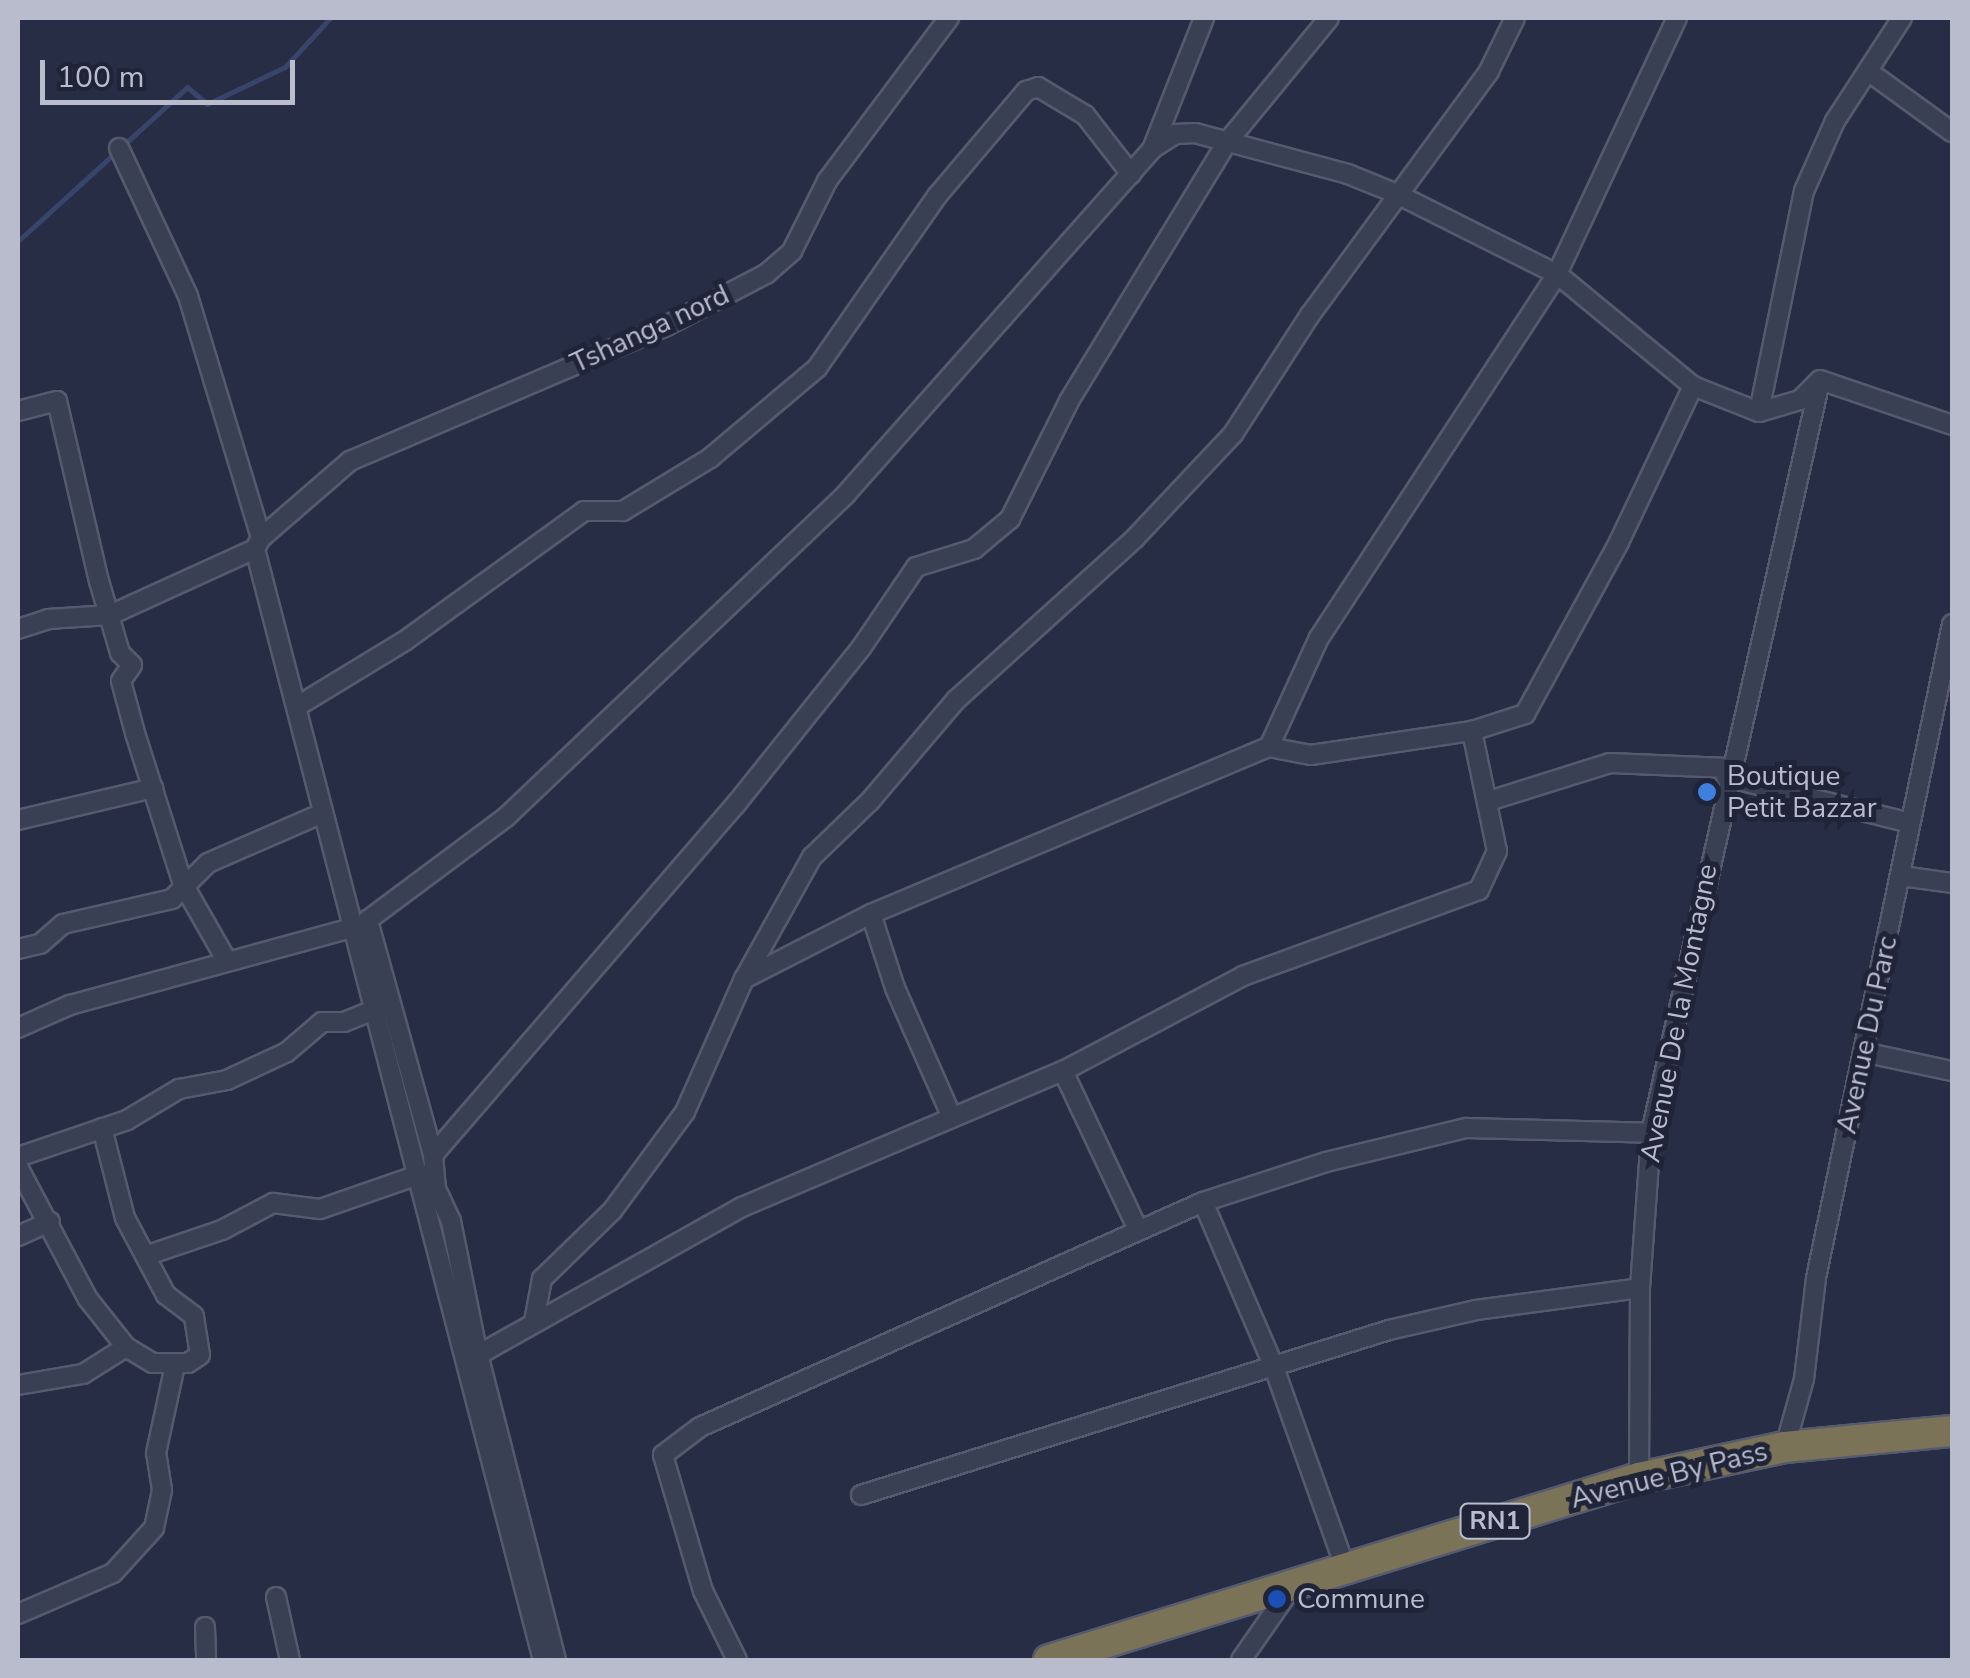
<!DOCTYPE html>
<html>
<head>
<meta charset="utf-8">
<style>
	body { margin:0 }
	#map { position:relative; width:1970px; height:1678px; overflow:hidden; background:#262d44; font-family:"Nunito Sans",sans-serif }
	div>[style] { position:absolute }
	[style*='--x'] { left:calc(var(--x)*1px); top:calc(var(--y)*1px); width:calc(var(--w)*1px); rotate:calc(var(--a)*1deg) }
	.stream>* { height:5px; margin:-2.5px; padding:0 2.5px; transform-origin:2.5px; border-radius:2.5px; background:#39446b }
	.roads { filter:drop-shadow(2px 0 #565a6e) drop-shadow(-2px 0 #565a6e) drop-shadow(0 2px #565a6e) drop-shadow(0 -2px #565a6e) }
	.street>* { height:18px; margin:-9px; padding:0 9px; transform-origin:9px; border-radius:9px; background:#3a4054 }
	.highway>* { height:30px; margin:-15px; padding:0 15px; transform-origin:15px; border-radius:15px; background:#7a7357 }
	.dots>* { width:28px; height:28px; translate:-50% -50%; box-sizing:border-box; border:5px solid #1f2439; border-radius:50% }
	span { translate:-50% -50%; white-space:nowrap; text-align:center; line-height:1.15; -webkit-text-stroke:10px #1f2439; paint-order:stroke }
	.shield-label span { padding:2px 8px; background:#1f2439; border:2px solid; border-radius:8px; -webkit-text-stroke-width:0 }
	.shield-label { font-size:25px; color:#b8bccd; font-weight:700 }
	.street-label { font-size:28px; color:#b8bccd }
	.poi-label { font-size:28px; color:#b8bccd }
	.left { translate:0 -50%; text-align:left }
	.frame { position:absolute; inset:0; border:20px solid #b8bccd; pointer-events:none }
	.scale { position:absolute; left:40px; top:60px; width:255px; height:45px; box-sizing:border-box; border:5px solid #b8bccd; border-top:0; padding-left:12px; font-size:30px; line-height:35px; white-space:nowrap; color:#b8bccd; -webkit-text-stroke:8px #1f2439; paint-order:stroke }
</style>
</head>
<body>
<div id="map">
	<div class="stream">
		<i style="--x:18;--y:241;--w:229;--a:-42.3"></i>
		<i style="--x:187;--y:87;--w:26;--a:40"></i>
		<i style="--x:207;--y:104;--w:86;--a:-25.4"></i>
		<i style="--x:285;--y:67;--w:67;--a:-47.4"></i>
	</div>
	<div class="roads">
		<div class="street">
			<i style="--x:1868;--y:71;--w:104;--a:36"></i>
			<i style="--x:1153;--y:147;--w:139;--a:-68.4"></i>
			<i style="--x:119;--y:148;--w:163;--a:65"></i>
			<i style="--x:188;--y:296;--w:253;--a:73.2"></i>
			<i style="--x:261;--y:538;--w:13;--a:119"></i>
			<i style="--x:255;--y:549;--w:1148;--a:75.47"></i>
			<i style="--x:18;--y:411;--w:40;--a:-14.4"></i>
			<i style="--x:57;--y:401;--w:185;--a:76.9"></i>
			<i style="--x:99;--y:581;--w:75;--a:73.7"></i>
			<i style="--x:120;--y:653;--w:17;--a:45"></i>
			<i style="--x:132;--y:665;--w:19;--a:125"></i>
			<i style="--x:121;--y:681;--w:54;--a:74.9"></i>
			<i style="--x:135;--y:733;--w:158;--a:72.4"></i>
			<i style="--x:183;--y:884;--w:89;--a:60.3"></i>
			<i style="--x:1759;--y:412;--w:226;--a:-78.5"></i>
			<i style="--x:1804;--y:191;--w:77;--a:-66.1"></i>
			<i style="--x:1835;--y:121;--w:123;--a:-57"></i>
			<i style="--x:261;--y:538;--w:118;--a:-40.9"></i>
			<i style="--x:350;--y:461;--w:344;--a:-23.1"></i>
			<i style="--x:666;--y:326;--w:113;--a:-27.5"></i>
			<i style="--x:766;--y:274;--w:35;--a:-41"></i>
			<i style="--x:792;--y:251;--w:78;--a:-63.4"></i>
			<i style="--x:827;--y:181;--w:204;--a:-53.2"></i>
			<i style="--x:18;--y:629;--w:32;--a:-18"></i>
			<i style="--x:48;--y:619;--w:62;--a:-3.7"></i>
			<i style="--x:110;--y:615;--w:159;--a:-24.5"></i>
			<i style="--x:296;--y:707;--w:129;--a:-31.3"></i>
			<i style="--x:406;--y:640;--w:220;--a:-35.9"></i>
			<i style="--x:584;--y:511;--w:39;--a:0"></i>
			<i style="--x:623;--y:511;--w:102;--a:-31.3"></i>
			<i style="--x:710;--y:458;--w:140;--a:-40.1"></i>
			<i style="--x:817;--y:368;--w:210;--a:-55.1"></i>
			<i style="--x:937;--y:196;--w:138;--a:-49.7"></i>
			<i style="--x:1026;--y:91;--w:13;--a:-18"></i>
			<i style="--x:1038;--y:87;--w:55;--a:30.8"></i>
			<i style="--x:1085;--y:115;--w:75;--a:52.1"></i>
			<i style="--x:1269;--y:747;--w:120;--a:-65.4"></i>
			<i style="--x:1319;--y:638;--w:435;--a:-56.8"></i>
			<i style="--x:1557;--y:274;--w:283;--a:-64.9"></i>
			<i style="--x:1726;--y:777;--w:187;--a:14"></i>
			<i style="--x:1492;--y:800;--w:124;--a:-17.4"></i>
			<i style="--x:1610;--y:763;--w:118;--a:2.4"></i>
			<i style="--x:18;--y:820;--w:139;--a:-13.3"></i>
			<i style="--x:1901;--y:876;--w:51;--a:7.8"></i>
			<i style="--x:871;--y:914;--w:78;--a:72"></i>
			<i style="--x:895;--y:988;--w:141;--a:66.2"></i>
			<i style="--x:18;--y:949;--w:23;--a:-13"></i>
			<i style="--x:40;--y:944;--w:30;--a:-41"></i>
			<i style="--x:63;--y:924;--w:112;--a:-12.9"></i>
			<i style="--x:172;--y:899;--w:51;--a:-45"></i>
			<i style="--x:208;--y:863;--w:125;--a:-23.5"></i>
			<i style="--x:744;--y:979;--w:140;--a:-60.9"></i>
			<i style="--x:812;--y:857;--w:81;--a:-44"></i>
			<i style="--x:870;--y:801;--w:133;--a:-49.6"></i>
			<i style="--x:956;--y:700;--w:241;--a:-42.1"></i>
			<i style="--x:1135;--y:538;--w:143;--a:-46.7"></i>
			<i style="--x:1233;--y:434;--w:142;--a:-57.1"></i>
			<i style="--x:1310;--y:315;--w:303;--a:-53.7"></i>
			<i style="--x:1489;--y:71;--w:59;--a:-63.9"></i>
			<i style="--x:18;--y:1028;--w:57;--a:-23.9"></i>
			<i style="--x:70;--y:1005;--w:292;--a:-15.3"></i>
			<i style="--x:1863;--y:1052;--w:91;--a:12.1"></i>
			<i style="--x:1063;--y:1071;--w:176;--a:64.7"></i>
			<i style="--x:433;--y:1155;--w:464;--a:-49.2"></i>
			<i style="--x:736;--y:804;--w:200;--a:-51.3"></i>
			<i style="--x:861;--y:648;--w:98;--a:-55.8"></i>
			<i style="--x:916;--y:567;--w:61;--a:-17.2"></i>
			<i style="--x:974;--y:549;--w:47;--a:-39.8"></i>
			<i style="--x:1010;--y:519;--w:132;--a:-63.4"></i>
			<i style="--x:1069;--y:401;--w:305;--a:-58.6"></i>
			<i style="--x:1228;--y:141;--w:159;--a:-50.6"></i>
			<i style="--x:18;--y:1157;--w:115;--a:-18.7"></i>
			<i style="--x:127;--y:1120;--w:61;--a:-30.8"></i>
			<i style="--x:179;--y:1089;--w:49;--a:-10.6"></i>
			<i style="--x:227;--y:1080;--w:66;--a:-25"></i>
			<i style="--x:287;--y:1052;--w:46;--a:-40.6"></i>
			<i style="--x:322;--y:1022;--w:22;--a:0"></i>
			<i style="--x:344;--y:1022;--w:31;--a:-22"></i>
			<i style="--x:18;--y:1167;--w:149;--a:62.1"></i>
			<i style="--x:88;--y:1299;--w:61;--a:51.6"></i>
			<i style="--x:126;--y:1347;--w:31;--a:31"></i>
			<i style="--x:153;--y:1363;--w:35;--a:0"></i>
			<i style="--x:188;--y:1363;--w:14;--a:-34"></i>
			<i style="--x:200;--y:1355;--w:39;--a:-99"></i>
			<i style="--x:194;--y:1316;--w:35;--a:-143"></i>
			<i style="--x:166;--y:1295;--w:87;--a:-118"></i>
			<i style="--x:125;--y:1218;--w:93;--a:-104.3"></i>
			<i style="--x:1203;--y:1202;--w:174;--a:66.7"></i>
			<i style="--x:1272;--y:1362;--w:218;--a:70.4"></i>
			<i style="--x:18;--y:1236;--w:35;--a:-24"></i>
			<i style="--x:148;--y:1255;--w:78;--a:-18.7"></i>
			<i style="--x:222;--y:1230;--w:58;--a:-27.9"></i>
			<i style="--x:273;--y:1203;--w:47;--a:7.3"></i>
			<i style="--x:320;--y:1209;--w:107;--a:-19.1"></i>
			<i style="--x:534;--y:1322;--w:44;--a:-79.5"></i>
			<i style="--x:542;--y:1279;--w:98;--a:-44.2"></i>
			<i style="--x:612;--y:1211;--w:123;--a:-53.6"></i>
			<i style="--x:685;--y:1112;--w:145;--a:-66.1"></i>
			<i style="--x:744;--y:979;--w:143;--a:-27.1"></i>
			<i style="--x:871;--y:914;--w:432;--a:-22.8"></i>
			<i style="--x:1269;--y:747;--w:43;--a:10.8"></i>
			<i style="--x:1311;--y:755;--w:163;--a:-8.5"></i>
			<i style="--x:1472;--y:731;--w:56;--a:-17.8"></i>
			<i style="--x:1525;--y:714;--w:196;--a:-61.3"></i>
			<i style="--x:1619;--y:542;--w:173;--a:-64.6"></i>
			<i style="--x:478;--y:1355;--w:303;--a:-29.3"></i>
			<i style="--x:742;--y:1207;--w:349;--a:-23"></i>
			<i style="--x:1063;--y:1071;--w:204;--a:-27.8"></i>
			<i style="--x:1243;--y:976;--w:251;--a:-20"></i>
			<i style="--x:1479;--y:890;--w:43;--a:-65.2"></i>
			<i style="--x:1497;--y:851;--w:123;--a:-101.8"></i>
			<i style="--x:18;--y:1385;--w:66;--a:-9.6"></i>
			<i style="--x:83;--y:1374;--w:51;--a:-32.1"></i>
			<i style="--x:1785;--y:1447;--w:71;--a:-74.4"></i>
			<i style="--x:1804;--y:1379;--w:102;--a:-83.2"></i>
			<i style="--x:1816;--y:1278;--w:668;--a:-78.25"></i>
			<i style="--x:1639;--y:1478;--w:190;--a:-89.7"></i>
			<i style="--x:1640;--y:1288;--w:155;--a:-85.9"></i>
			<i style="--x:1651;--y:1133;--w:771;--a:-77.33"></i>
			<i style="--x:861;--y:1495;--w:553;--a:-17.35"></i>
			<i style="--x:1389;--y:1330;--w:89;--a:-12.9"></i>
			<i style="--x:1476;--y:1310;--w:165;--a:-7.6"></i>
			<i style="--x:276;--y:1597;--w:65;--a:77.5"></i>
			<i style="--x:18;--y:1614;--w:103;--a:-23.3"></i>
			<i style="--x:113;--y:1573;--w:61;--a:-47.7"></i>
			<i style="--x:154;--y:1528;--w:39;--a:-78"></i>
			<i style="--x:162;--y:1490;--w:37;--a:-99"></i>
			<i style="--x:156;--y:1453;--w:90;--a:-77.8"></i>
			<i style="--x:205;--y:1627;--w:33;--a:88"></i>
			<i style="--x:556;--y:1660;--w:315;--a:-104.3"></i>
			<i style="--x:478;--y:1355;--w:137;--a:-101.4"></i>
			<i style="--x:451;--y:1221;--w:35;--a:-115"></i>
			<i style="--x:436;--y:1189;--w:34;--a:-95"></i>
			<i style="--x:433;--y:1155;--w:244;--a:-105.5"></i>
			<i style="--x:368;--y:920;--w:172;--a:-36.7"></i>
			<i style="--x:506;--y:817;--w:469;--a:-43.5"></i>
			<i style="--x:846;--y:494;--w:463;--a:-48.4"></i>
			<i style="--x:1153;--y:148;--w:26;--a:-32"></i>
			<i style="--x:1175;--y:134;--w:20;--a:-3"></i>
			<i style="--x:1195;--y:133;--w:158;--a:15"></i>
			<i style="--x:1348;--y:174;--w:53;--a:22.2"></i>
			<i style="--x:1397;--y:194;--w:179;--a:26.6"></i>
			<i style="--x:1557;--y:274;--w:176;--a:39.5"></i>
			<i style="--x:1693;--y:386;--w:71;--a:21.5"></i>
			<i style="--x:1759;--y:412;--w:43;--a:-16.3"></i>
			<i style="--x:1800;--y:400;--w:28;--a:-45"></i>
			<i style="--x:1820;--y:380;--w:139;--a:18.8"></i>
			<i style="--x:737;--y:1660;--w:77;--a:-116.2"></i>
			<i style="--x:703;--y:1591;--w:142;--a:-106.4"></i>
			<i style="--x:663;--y:1455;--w:46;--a:-37.1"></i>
			<i style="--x:700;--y:1427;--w:551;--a:-24.1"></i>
			<i style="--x:1203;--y:1202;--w:129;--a:-18"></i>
			<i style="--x:1326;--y:1162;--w:144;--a:-13.7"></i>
			<i style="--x:1466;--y:1128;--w:185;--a:1.5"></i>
			<i style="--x:1241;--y:1660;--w:89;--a:-55.1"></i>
		</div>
		<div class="highway">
			<i style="--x:1049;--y:1660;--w:617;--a:-17.14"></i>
			<i style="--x:1639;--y:1478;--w:149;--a:-12"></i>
			<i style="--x:1785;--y:1447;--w:168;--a:-5.5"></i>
		</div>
	</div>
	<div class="dots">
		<i style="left:1707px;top:792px;background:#3f7fe0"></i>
		<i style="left:1277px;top:1599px;background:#1a4fb4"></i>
	</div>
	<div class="shield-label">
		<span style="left:1495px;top:1521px">RN1</span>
	</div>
	<div class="street-label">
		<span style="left:650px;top:329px;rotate:-25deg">Tshanga nord</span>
		<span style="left:1679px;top:1013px;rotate:-79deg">Avenue De la Montagne</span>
		<span style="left:1867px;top:1035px;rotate:-78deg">Avenue Du Parc</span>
		<span style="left:1669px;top:1475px;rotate:-14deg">Avenue By Pass</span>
	</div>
	<div class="poi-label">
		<span class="left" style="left:1727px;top:792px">Boutique<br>Petit Bazzar</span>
		<span class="left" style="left:1297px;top:1599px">Commune</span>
	</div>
	<div class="frame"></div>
	<div class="scale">100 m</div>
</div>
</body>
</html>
